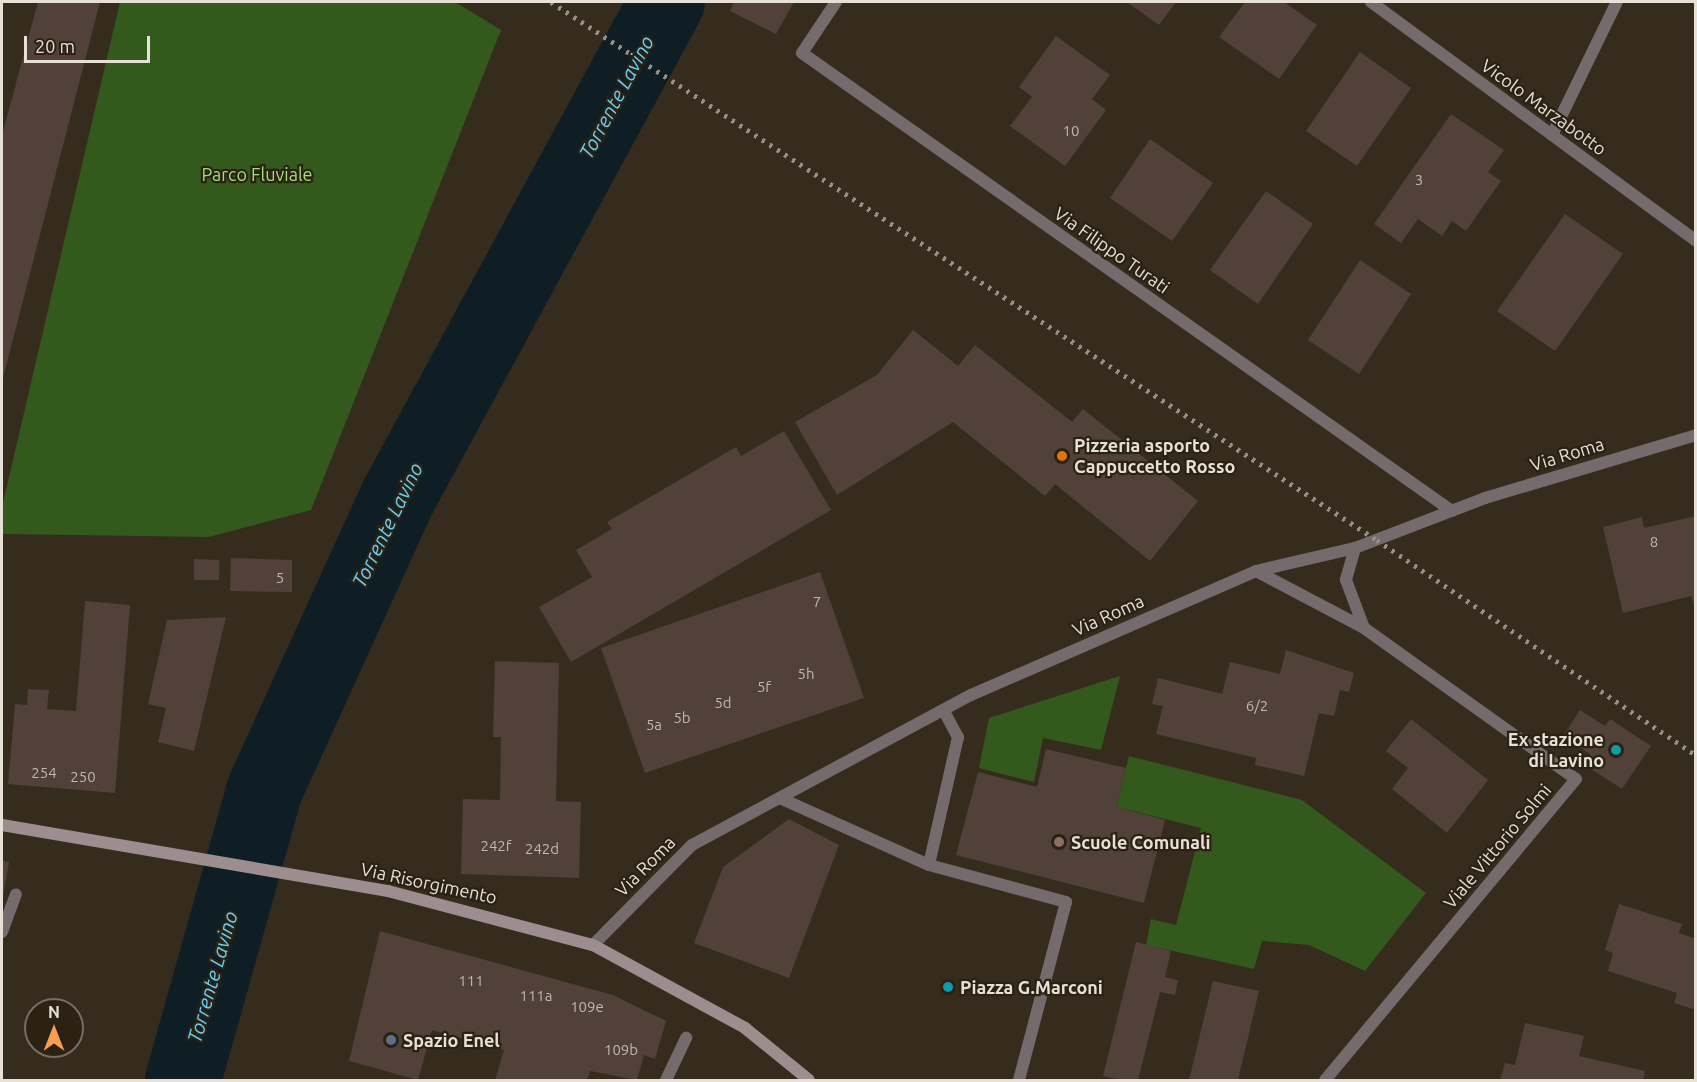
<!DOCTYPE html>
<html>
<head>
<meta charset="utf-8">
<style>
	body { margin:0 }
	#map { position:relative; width:1697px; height:1082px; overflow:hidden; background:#352c1e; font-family:Ubuntu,sans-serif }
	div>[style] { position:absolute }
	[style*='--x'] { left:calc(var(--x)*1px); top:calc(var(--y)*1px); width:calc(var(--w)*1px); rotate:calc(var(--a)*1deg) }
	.green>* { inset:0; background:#33591c }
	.river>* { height:76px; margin:-38px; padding:0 38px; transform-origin:38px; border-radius:38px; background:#0f1e24 }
	.building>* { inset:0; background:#514138 }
	.lane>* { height:12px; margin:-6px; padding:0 6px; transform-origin:6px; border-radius:6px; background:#756b6c }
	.street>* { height:12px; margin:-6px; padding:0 6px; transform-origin:6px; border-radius:6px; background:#756b6c }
	.secondary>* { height:12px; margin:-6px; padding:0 6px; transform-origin:6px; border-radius:6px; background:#9d8d8e }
	.rail>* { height:4.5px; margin-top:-2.25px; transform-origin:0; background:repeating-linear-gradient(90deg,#968f84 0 3px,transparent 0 9px) }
	.dots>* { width:16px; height:16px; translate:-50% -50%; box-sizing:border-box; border:3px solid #2b2214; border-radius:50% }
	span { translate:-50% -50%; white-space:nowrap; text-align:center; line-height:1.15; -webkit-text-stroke:4.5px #2b2214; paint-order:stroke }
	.number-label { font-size:15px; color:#c1b8af }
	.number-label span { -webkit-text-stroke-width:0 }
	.street-label { font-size:18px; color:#e6e0d7 }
	.park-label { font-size:18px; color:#9ee07c }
	.poi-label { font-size:18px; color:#e6e0d7; font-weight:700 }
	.left { translate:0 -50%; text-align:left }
	.right { translate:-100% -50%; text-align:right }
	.water-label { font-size:20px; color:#62d2fd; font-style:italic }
	.frame { position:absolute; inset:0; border:3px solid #e6e0d7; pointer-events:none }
	.north { position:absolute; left:24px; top:998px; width:60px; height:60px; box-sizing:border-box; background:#2b2214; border:2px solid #766e62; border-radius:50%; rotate:0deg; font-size:16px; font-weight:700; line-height:24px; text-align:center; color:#e6e0d7 }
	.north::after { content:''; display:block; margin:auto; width:21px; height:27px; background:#fc9d54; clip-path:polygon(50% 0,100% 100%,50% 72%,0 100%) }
	.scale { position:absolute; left:24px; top:36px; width:126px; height:27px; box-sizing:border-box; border:3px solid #e6e0d7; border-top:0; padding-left:8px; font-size:18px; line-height:21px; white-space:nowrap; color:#e6e0d7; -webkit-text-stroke:4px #2b2214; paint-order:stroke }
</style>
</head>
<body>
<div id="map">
	<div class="green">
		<i style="clip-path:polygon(120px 2px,455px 2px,501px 30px,311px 510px,209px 537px,2px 534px,2px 507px)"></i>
		<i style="clip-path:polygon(1120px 676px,1101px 750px,1043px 738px,1034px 782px,979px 768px,989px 718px)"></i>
		<i style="clip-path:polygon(1129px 756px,1302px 800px,1426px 893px,1365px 971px,1309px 945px,1262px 941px,1254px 969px,1146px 945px,1151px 919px,1176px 925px,1201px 828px,1116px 807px)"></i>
	</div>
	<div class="river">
		<i style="--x:183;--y:1080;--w:300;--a:-74.3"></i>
		<i style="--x:264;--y:791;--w:323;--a:-65.5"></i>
		<i style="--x:398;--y:497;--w:563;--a:-61.48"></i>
	</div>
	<div class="building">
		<i style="clip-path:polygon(38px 2px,100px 2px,2px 382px,2px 135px)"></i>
		<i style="clip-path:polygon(734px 2px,794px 2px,776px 34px,730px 11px)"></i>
		<i style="clip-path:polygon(1127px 2px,1176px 2px,1159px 25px)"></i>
		<i style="clip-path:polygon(1245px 2px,1284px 2px,1317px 25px,1279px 79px,1219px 37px)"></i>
		<i style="clip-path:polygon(1056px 36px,1110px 75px,1092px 99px,1106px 110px,1065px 166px,1010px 126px,1032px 97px,1019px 87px)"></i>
		<i style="clip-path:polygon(1360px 52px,1411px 88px,1357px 166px,1306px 131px)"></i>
		<i style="clip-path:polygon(1451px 114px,1504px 150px,1488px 172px,1501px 181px,1466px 231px,1452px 221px,1442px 236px,1418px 219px,1401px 243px,1374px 224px)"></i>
		<i style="clip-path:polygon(1150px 139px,1213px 183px,1172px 241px,1110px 198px)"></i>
		<i style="clip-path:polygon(1266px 191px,1313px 224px,1258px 304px,1210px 270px)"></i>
		<i style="clip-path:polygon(1565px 214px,1623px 254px,1555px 351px,1497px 311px)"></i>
		<i style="clip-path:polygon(1360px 260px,1411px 294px,1359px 374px,1308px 340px)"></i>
		<i style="clip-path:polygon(913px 330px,958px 366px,975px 345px,1072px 422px,1083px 409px,1198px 501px,1150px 561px,1055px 484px,1045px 496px,953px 422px,837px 495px,795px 422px,877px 375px)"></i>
		<i style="clip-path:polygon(784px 431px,831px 510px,571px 662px,539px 607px,592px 577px,576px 550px,612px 529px,607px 522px,736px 447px,741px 456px)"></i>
		<i style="clip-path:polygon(1696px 516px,1696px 610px,1691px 596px,1623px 613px,1603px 527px,1642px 517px,1644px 528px)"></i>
		<i style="clip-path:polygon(231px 558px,292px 560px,292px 592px,230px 591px)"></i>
		<i style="clip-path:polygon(194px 559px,219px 560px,219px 580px,194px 580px)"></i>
		<i style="clip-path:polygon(820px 572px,864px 698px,645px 773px,601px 648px)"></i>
		<i style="clip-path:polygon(85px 601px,130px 605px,115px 793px,8px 784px,15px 704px,27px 705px,28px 689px,49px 690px,47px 709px,76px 711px)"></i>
		<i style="clip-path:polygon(226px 617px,194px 751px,158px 742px,166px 708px,148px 704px,167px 620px)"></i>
		<i style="clip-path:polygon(1286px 650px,1354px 673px,1349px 692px,1340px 690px,1334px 716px,1319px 713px,1304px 776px,1255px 765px,1256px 758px,1156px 734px,1163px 706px,1152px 704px,1158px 678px,1222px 694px,1230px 662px,1280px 674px)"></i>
		<i style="clip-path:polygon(495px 661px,559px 663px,556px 801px,581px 802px,579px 878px,461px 874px,463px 799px,500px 800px,501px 737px,493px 737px)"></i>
		<i style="clip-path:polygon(1580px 710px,1605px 726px,1610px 719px,1651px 746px,1622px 789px,1583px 764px,1590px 754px,1563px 736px)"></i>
		<i style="clip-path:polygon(1411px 719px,1488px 780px,1447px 833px,1392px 789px,1408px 768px,1386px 751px)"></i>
		<i style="clip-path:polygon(1046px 749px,1126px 768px,1116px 807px,1165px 820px,1144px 903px,956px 855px,978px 772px,1037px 787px)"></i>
		<i style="clip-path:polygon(789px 819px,839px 845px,789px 978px,694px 943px,723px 867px)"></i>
		<i style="clip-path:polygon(2px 860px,9px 862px,3px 897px,2px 897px)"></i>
		<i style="clip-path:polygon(1619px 904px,1682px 924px,1679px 933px,1696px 939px,1696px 1010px,1674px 1003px,1677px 993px,1608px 971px,1613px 953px,1605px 950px)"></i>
		<i style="clip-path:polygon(380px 931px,613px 995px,666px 1021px,655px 1059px,644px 1055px,637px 1080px,590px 1071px,587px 1080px,495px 1080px,504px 1050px,432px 1030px,418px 1080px,349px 1061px)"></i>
		<i style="clip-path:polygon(1136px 942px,1171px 951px,1165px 977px,1178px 980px,1175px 995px,1160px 992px,1138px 1080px,1121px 1080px,1103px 1076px)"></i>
		<i style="clip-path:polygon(1213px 981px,1259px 991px,1238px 1080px,1189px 1080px)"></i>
		<i style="clip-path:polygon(1525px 1023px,1584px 1036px,1579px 1056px,1645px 1071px,1643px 1080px,1500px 1080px,1505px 1063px,1515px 1065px)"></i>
	</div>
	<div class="lane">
		<i style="--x:944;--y:711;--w:30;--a:62"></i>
		<i style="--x:958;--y:737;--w:131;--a:102.8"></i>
		<i style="--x:929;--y:865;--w:142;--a:15.1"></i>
		<i style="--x:1066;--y:902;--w:184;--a:104.8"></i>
		<i style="--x:782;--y:799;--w:161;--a:24.2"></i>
		<i style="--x:2;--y:932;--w:40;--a:-69.8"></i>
	</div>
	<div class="street">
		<i style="--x:836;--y:2;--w:61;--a:123.7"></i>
		<i style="--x:802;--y:53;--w:795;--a:35.17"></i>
		<i style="--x:1371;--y:2;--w:403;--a:36.3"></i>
		<i style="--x:1552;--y:135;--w:148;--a:-64"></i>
		<i style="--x:1355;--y:548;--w:33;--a:106"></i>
		<i style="--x:1346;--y:580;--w:51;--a:69.4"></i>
		<i style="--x:1256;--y:571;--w:122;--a:27.8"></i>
		<i style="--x:1364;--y:628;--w:260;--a:35.5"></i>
		<i style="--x:1576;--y:779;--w:392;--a:129.8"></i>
		<i style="--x:593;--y:945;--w:141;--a:-45.3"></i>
		<i style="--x:692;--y:845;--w:317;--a:-28.3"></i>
		<i style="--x:971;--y:695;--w:311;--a:-23.5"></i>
		<i style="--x:1256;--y:571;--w:102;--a:-13.1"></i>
		<i style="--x:1355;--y:548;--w:139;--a:-21"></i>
		<i style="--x:1485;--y:498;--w:220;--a:-16.6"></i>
		<i style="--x:666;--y:1080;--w:47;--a:-64.5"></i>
	</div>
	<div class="secondary">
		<i style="--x:2;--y:825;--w:392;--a:9.7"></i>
		<i style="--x:388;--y:891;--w:212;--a:14.8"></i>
		<i style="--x:593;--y:945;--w:173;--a:28.6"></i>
		<i style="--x:745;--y:1028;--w:82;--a:39.1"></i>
	</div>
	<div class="rail">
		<i style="--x:551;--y:2;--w:986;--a:33.08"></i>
		<i style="--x:1377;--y:540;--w:385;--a:34"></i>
	</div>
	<div class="dots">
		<i style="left:1062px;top:456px;background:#e8710a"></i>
		<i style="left:1616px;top:750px;background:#0f9aa8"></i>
		<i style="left:1059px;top:842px;background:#8d6e63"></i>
		<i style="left:948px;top:987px;background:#0f9aa8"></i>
		<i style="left:391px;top:1040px;background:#5c6f8a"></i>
	</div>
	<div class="number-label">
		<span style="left:1071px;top:131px">10</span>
		<span style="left:1419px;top:180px">3</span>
		<span style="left:1654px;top:542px">8</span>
		<span style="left:280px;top:578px">5</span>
		<span style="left:817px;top:602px">7</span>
		<span style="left:806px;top:674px">5h</span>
		<span style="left:764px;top:687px">5f</span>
		<span style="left:723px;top:703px">5d</span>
		<span style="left:1257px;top:706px">6/2</span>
		<span style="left:682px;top:718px">5b</span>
		<span style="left:654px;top:725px">5a</span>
		<span style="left:44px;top:773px">254</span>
		<span style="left:83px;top:777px">250</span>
		<span style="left:496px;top:846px">242f</span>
		<span style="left:542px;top:849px">242d</span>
		<span style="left:471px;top:981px">111</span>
		<span style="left:536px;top:996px">111a</span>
		<span style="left:587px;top:1007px">109e</span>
		<span style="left:621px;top:1050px">109b</span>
	</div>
	<div class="street-label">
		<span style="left:1544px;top:107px;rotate:36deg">Vicolo Marzabotto</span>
		<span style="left:1112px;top:250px;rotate:35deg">Via Filippo Turati</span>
		<span style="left:1567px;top:454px;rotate:-17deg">Via Roma</span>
		<span style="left:1108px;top:615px;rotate:-24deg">Via Roma</span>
		<span style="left:1497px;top:846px;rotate:-50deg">Viale Vittorio Solmi</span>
		<span style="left:645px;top:866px;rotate:-45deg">Via Roma</span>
		<span style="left:429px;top:883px;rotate:12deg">Via Risorgimento</span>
	</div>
	<div class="park-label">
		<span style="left:257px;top:174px">Parco Fluviale</span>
	</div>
	<div class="poi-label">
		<span class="left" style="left:1074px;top:456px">Pizzeria asporto<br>Cappuccetto Rosso</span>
		<span class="right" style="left:1604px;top:750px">Ex stazione<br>di Lavino</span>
		<span class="left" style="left:1071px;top:842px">Scuole Comunali</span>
		<span class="left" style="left:960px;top:987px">Piazza G.Marconi</span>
		<span class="left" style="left:403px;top:1040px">Spazio Enel</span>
	</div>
	<div class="water-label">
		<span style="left:616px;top:97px;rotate:-62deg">Torrente Lavino</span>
		<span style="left:387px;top:525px;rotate:-64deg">Torrente Lavino</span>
		<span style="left:212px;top:977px;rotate:-74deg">Torrente Lavino</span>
	</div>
	<div class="frame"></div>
	<div class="north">N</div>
	<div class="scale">20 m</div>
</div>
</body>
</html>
